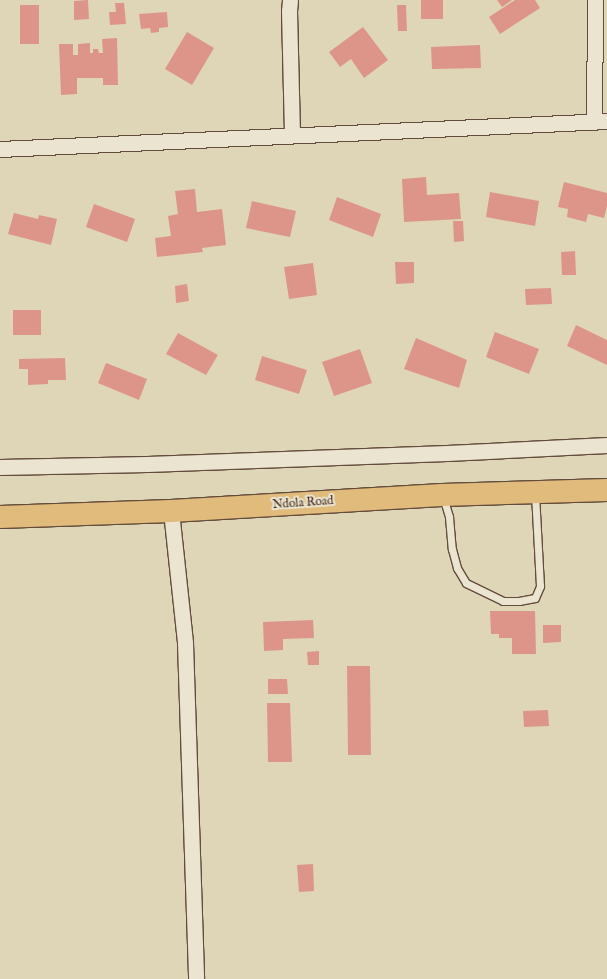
<!DOCTYPE html>
<html>
<head>
<meta charset="utf-8">
<style>
	body { margin:0 }
	#map { position:relative; width:607px; height:979px; overflow:hidden; background:#dfd6b7; font-family:"IM FELL English",serif }
	div>[style] { position:absolute }
	[style*='--x'] { left:calc(var(--x)*1px); top:calc(var(--y)*1px); width:calc(var(--w)*1px); rotate:calc(var(--a)*1deg) }
	.building>* { inset:0; background:#dd958a }
	.roads { filter:drop-shadow(1px 0 #644c3c) drop-shadow(-1px 0 #644c3c) drop-shadow(0 1px #644c3c) drop-shadow(0 -1px #644c3c) }
	.service>* { height:7px; margin:-3.5px; padding:0 3.5px; transform-origin:3.5px; border-radius:3.5px; background:#eae4d0 }
	.minor>* { height:15px; margin:-7.5px; padding:0 7.5px; transform-origin:7.5px; border-radius:7.5px; background:#eae4d0 }
	.primary>* { height:22px; margin:-11px; padding:0 11px; transform-origin:11px; border-radius:11px; background:#e0bb7c }
	span { translate:-50% -50%; white-space:nowrap; text-align:center; line-height:1.15; -webkit-text-stroke:4px #eae4d0; paint-order:stroke }
	.street-label { font-size:12px; color:#3b1e13 }
</style>
</head>
<body>
<div id="map">
	<div class="building">
		<i style="clip-path:polygon(88px 0,89px 19px,74px 20px,74px 1px)"></i>
		<i style="clip-path:polygon(421px 0,443px 0,443px 19px,421px 19px)"></i>
		<i style="clip-path:polygon(497px 0,512px 0,502px 7px)"></i>
		<i style="clip-path:polygon(515px 0,535px 0,540px 8px,500px 34px,489px 17px)"></i>
		<i style="clip-path:polygon(115px 3px,124px 3px,126px 24px,110px 25px,109px 12px,116px 12px)"></i>
		<i style="clip-path:polygon(20px 5px,39px 5px,39px 44px,20px 44px)"></i>
		<i style="clip-path:polygon(397px 5px,406px 5px,407px 31px,398px 31px)"></i>
		<i style="clip-path:polygon(167px 12px,168px 27px,159px 28px,159px 32px,151px 33px,150px 28px,141px 29px,139px 14px)"></i>
		<i style="clip-path:polygon(363px 27px,388px 60px,364px 78px,351px 59px,340px 67px,329px 52px)"></i>
		<i style="clip-path:polygon(187px 32px,214px 48px,192px 85px,165px 69px)"></i>
		<i style="clip-path:polygon(117px 38px,118px 85px,103px 85px,103px 78px,77px 78px,77px 94px,61px 95px,59px 44px,73px 44px,73px 55px,78px 55px,78px 44px,90px 43px,90px 53px,93px 53px,93px 49px,98px 49px,99px 53px,103px 53px,102px 39px)"></i>
		<i style="clip-path:polygon(480px 45px,481px 68px,432px 69px,431px 47px)"></i>
		<i style="clip-path:polygon(426px 177px,427px 195px,459px 193px,461px 219px,404px 222px,402px 179px)"></i>
		<i style="clip-path:polygon(564px 182px,607px 193px,607px 206px,604px 218px,588px 214px,586px 222px,567px 217px,568px 209px,558px 207px)"></i>
		<i style="clip-path:polygon(195px 189px,197px 212px,222px 209px,226px 245px,202px 248px,203px 252px,157px 257px,155px 238px,171px 236px,168px 216px,178px 214px,175px 191px)"></i>
		<i style="clip-path:polygon(490px 192px,539px 201px,535px 226px,486px 217px)"></i>
		<i style="clip-path:polygon(337px 197px,381px 214px,373px 237px,329px 220px)"></i>
		<i style="clip-path:polygon(252px 201px,296px 211px,290px 237px,246px 228px)"></i>
		<i style="clip-path:polygon(94px 204px,135px 219px,127px 242px,86px 227px)"></i>
		<i style="clip-path:polygon(14px 213px,38px 219px,39px 215px,57px 219px,51px 245px,8px 234px)"></i>
		<i style="clip-path:polygon(453px 221px,463px 221px,464px 241px,454px 242px)"></i>
		<i style="clip-path:polygon(575px 251px,576px 275px,562px 275px,561px 252px)"></i>
		<i style="clip-path:polygon(395px 262px,414px 262px,414px 283px,396px 284px)"></i>
		<i style="clip-path:polygon(313px 263px,317px 295px,289px 299px,284px 267px)"></i>
		<i style="clip-path:polygon(187px 284px,189px 301px,176px 303px,175px 286px)"></i>
		<i style="clip-path:polygon(551px 288px,552px 304px,526px 305px,525px 289px)"></i>
		<i style="clip-path:polygon(13px 310px,41px 310px,41px 335px,13px 335px)"></i>
		<i style="clip-path:polygon(576px 325px,607px 340px,607px 365px,567px 346px)"></i>
		<i style="clip-path:polygon(495px 332px,539px 349px,529px 374px,486px 357px)"></i>
		<i style="clip-path:polygon(178px 333px,218px 355px,206px 375px,166px 354px)"></i>
		<i style="clip-path:polygon(416px 338px,467px 360px,459px 388px,404px 369px)"></i>
		<i style="clip-path:polygon(360px 349px,372px 383px,334px 396px,322px 362px)"></i>
		<i style="clip-path:polygon(262px 356px,307px 370px,299px 394px,255px 380px)"></i>
		<i style="clip-path:polygon(65px 358px,66px 380px,48px 380px,48px 384px,28px 385px,28px 369px,19px 369px,19px 359px)"></i>
		<i style="clip-path:polygon(106px 363px,147px 379px,139px 400px,98px 383px)"></i>
		<i style="clip-path:polygon(490px 611px,535px 611px,536px 654px,512px 654px,512px 638px,499px 638px,499px 634px,491px 634px)"></i>
		<i style="clip-path:polygon(313px 620px,314px 638px,283px 639px,283px 650px,264px 651px,263px 622px)"></i>
		<i style="clip-path:polygon(543px 625px,561px 625px,561px 642px,543px 643px)"></i>
		<i style="clip-path:polygon(319px 651px,319px 665px,308px 665px,307px 652px)"></i>
		<i style="clip-path:polygon(347px 666px,370px 666px,371px 755px,348px 755px)"></i>
		<i style="clip-path:polygon(268px 679px,287px 679px,288px 694px,268px 694px)"></i>
		<i style="clip-path:polygon(267px 703px,290px 703px,292px 762px,268px 762px)"></i>
		<i style="clip-path:polygon(548px 710px,549px 726px,524px 727px,523px 711px)"></i>
		<i style="clip-path:polygon(313px 864px,314px 891px,299px 892px,297px 865px)"></i>
	</div>
	<div class="roads">
		<div class="service">
			<i style="--x:443;--y:497;--w:21;--a:73"></i>
			<i style="--x:449;--y:517;--w:32;--a:85"></i>
			<i style="--x:452;--y:549;--w:20;--a:75"></i>
			<i style="--x:457;--y:568;--w:17;--a:59"></i>
			<i style="--x:466;--y:583;--w:41;--a:25.9"></i>
			<i style="--x:503;--y:601;--w:16;--a:0"></i>
			<i style="--x:519;--y:601;--w:16;--a:-11"></i>
			<i style="--x:535;--y:598;--w:13;--a:-67"></i>
			<i style="--x:540;--y:586;--w:93;--a:-93.1"></i>
		</div>
		<div class="minor">
			<i style="--x:290;--y:0;--w:11;--a:95"></i>
			<i style="--x:289;--y:11;--w:124;--a:88.6"></i>
			<i style="--x:594;--y:122;--w:122;--a:-89.5"></i>
			<i style="--x:0;--y:149;--w:608;--a:-2.64"></i>
			<i style="--x:0;--y:467;--w:147;--a:-1.2"></i>
			<i style="--x:147;--y:464;--w:300;--a:-2.1"></i>
			<i style="--x:447;--y:453;--w:160;--a:-2.9"></i>
			<i style="--x:171;--y:511;--w:133;--a:83.9"></i>
			<i style="--x:185;--y:643;--w:336;--a:88.1"></i>
		</div>
		<div class="primary">
			<i style="--x:0;--y:517;--w:171;--a:-2"></i>
			<i style="--x:171;--y:511;--w:271;--a:-3.4"></i>
			<i style="--x:442;--y:495;--w:165;--a:-1.7"></i>
		</div>
	</div>
	<div class="street-label">
		<span style="left:303px;top:503px;rotate:-4deg">Ndola Road</span>
	</div>
</div>
</body>
</html>
